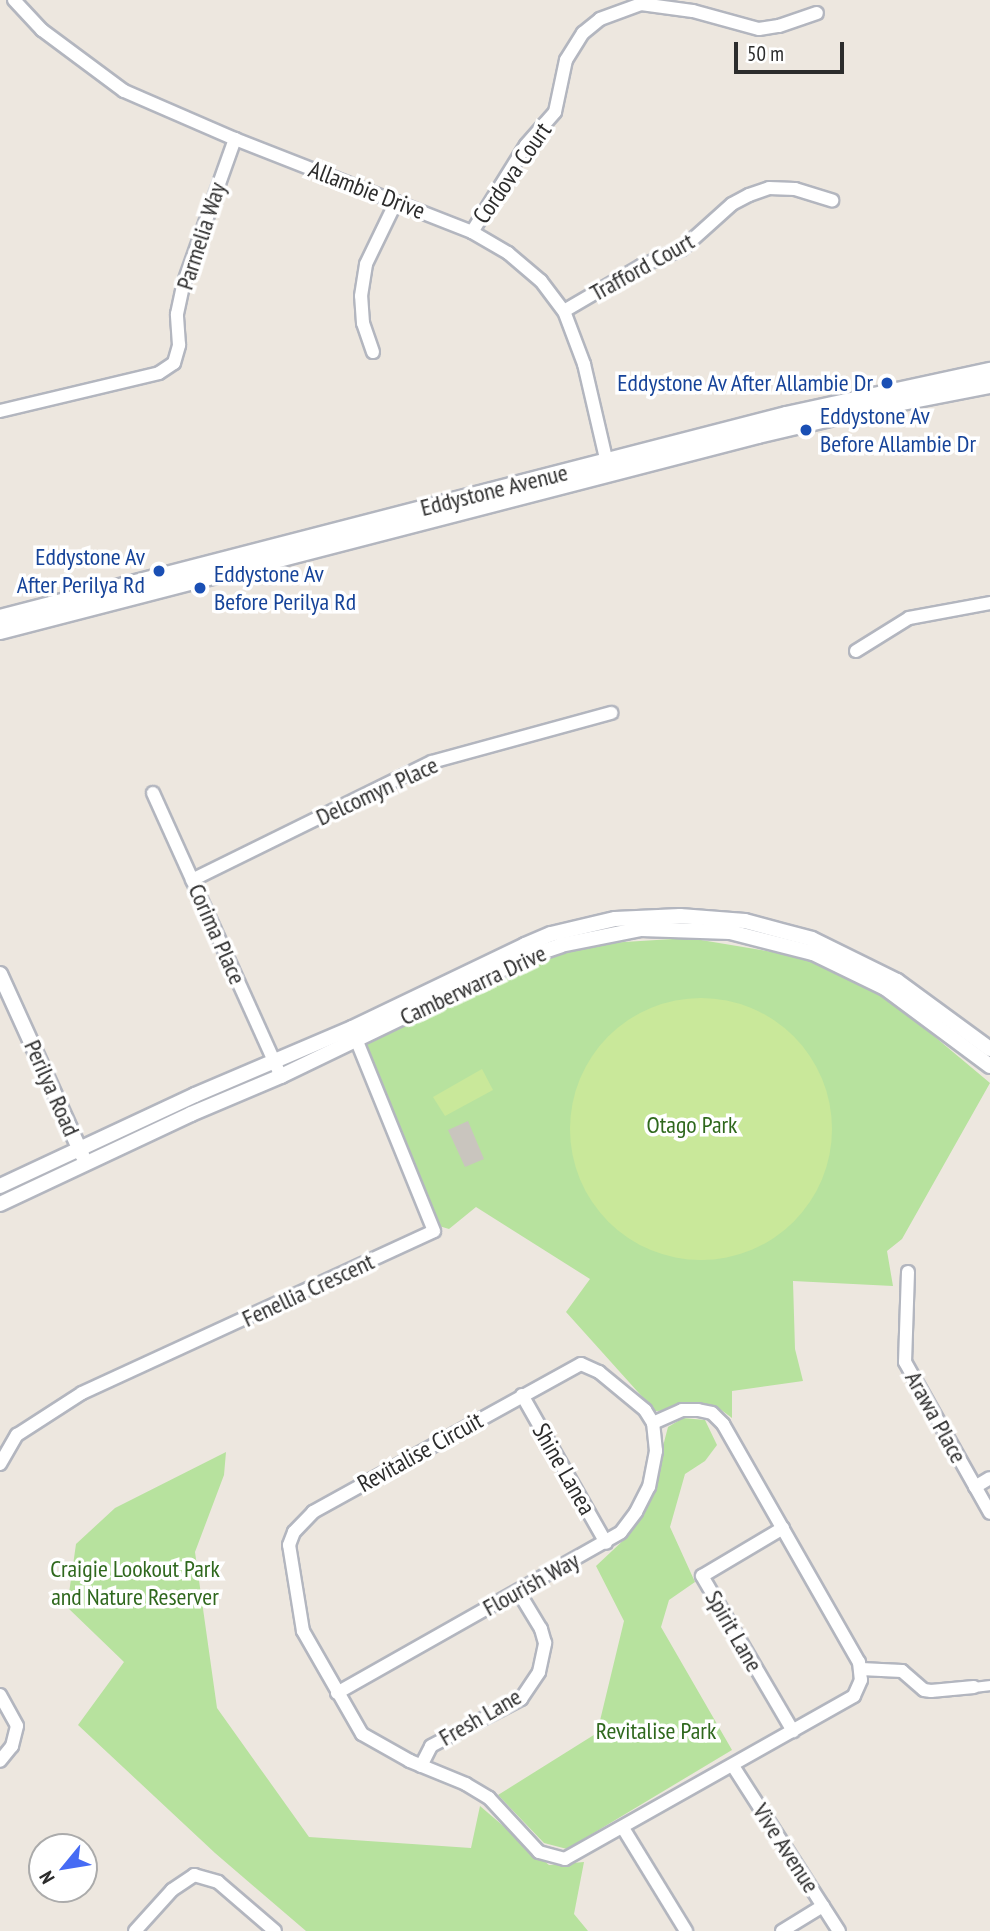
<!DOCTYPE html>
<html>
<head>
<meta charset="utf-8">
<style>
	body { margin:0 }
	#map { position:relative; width:990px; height:1931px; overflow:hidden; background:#ede7df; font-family:"PT Sans Narrow",sans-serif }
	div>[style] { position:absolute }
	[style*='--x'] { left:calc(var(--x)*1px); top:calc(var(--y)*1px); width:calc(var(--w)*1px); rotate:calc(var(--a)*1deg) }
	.green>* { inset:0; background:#b7e29e }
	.pitch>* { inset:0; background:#c9e89a }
	.round { border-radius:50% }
	.building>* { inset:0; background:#c9c5be }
	.roads { filter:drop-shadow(2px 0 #b3b6bf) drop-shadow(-2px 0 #b3b6bf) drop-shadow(0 2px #b3b6bf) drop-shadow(0 -2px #b3b6bf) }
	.pedestrian>* { height:9px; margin:-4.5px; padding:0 4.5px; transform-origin:4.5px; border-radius:4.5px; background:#fff }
	.minor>* { height:12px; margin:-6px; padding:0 6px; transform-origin:6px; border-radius:6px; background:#fff }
	.tertiary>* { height:14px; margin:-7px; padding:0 7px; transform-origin:7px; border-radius:7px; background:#fff }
	.secondary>* { height:16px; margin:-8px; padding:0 8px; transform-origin:8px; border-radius:8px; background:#fff }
	.dots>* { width:19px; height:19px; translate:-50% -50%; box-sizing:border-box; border:4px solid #fff; border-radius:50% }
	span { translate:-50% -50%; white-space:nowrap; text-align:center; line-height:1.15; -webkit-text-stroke:7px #fff; paint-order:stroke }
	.street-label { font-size:24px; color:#2c2c2c }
	.transit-label { font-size:24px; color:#164399 }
	.right { translate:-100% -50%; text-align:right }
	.left { translate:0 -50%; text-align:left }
	.park-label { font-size:24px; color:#2f681d }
	.north { position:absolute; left:28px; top:1833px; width:70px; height:70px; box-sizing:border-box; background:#fff; border:2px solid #ababab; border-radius:50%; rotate:240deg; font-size:19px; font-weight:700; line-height:28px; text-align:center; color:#2c2c2c }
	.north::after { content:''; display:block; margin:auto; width:24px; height:32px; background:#466bf4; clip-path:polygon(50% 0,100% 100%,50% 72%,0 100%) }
	.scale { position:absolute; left:734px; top:42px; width:110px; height:32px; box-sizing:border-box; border:4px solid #2c2c2c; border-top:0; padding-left:9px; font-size:21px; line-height:24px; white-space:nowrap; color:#2c2c2c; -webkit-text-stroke:5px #fff; paint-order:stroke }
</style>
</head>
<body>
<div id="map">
	<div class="green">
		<i style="clip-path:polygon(689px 938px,821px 960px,879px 990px,990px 1083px,902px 1239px,887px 1251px,893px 1286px,793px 1281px,795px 1349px,803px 1381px,732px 1391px,732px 1418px,720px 1409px,655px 1411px,566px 1312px,590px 1279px,476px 1207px,449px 1229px,439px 1226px,362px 1039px,434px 1000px,540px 959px,608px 943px)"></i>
		<i style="clip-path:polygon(683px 1418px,705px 1420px,717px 1445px,705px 1461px,685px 1474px,670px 1527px,695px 1582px,669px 1600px,661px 1627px,732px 1750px,567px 1849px,544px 1843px,498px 1795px,597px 1733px,624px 1621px,596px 1566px,629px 1535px,647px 1507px,668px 1427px)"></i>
		<i style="clip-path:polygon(226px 1452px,224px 1475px,195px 1552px,217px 1708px,309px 1837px,471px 1848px,480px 1806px,549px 1865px,584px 1862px,574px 1914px,588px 1931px,306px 1931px,215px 1853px,78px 1725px,124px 1662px,67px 1607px,76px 1544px,115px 1508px)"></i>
	</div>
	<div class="pitch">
		<i class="round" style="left:570px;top:998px;width:262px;height:262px"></i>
		<i style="clip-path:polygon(482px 1069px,493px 1090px,445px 1116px,433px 1097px)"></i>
	</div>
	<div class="building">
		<i style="clip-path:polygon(468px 1121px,484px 1159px,465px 1167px,448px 1130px)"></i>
	</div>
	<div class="roads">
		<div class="pedestrian">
			<i style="--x:974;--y:1687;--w:16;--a:-7"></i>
		</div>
		<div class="minor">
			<i style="--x:14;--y:0;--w:41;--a:47"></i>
			<i style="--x:42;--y:30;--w:102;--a:36.6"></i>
			<i style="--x:124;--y:91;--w:121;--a:23.4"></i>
			<i style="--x:235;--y:139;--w:255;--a:21.4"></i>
			<i style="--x:472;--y:232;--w:42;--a:30.3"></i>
			<i style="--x:508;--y:253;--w:43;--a:40.3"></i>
			<i style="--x:541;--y:281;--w:38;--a:53"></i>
			<i style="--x:564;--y:311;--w:57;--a:69.3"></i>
			<i style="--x:584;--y:364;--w:106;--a:76.9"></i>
			<i style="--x:472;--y:232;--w:102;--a:-58.2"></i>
			<i style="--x:526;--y:145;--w:44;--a:-48.7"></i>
			<i style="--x:555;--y:112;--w:53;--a:-78.1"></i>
			<i style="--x:566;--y:60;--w:32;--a:-58"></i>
			<i style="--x:583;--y:33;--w:22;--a:-39"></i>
			<i style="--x:600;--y:19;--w:44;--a:-20.1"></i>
			<i style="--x:641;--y:4;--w:52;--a:7.7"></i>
			<i style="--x:693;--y:11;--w:68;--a:15.3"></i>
			<i style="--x:759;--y:29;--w:20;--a:-9"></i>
			<i style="--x:779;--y:26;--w:40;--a:-18.9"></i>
			<i style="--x:564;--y:311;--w:89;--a:-30.3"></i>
			<i style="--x:641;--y:266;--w:44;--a:-22.5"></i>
			<i style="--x:682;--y:249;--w:67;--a:-42"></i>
			<i style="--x:732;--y:204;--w:19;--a:-28"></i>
			<i style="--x:749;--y:195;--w:21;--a:-19"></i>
			<i style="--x:769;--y:188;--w:26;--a:2"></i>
			<i style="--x:795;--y:189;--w:39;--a:17"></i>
			<i style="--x:373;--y:352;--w:31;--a:-109"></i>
			<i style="--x:363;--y:323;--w:27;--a:-94"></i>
			<i style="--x:361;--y:296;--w:32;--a:-81"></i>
			<i style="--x:366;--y:264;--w:69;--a:-64.2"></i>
			<i style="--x:0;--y:411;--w:163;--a:-13.4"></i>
			<i style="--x:159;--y:373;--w:18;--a:-34"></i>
			<i style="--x:174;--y:363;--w:19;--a:-74"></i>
			<i style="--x:179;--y:345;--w:31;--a:-94"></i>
			<i style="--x:177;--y:314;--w:30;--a:-78"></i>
			<i style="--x:183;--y:285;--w:155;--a:-70.4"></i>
			<i style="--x:856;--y:651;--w:62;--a:-31.9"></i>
			<i style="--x:909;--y:618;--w:82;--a:-10.5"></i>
			<i style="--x:153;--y:793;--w:304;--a:65.7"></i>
			<i style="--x:192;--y:880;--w:267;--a:-26.2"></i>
			<i style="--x:432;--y:762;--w:186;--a:-15.3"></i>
			<i style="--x:908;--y:1272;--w:90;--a:91.9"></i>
			<i style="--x:905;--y:1362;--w:173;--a:60.6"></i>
			<i style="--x:581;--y:1364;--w:20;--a:24"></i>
			<i style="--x:599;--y:1372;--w:60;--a:39.6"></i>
			<i style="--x:645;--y:1410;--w:15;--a:58"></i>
			<i style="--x:653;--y:1423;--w:32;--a:-24"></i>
			<i style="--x:682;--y:1410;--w:16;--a:0"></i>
			<i style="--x:698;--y:1410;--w:14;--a:12"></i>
			<i style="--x:712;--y:1413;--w:16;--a:45"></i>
			<i style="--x:723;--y:1424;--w:274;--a:60.3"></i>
			<i style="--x:859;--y:1662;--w:18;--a:84"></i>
			<i style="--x:861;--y:1680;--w:17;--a:114"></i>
			<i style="--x:854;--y:1696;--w:332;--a:150.6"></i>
			<i style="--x:565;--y:1859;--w:27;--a:-165"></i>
			<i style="--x:539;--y:1852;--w:74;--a:-132.8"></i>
			<i style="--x:489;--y:1798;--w:27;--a:-149"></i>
			<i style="--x:466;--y:1784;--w:61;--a:-157.7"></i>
			<i style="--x:410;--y:1761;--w:55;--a:-150.6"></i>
			<i style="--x:362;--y:1734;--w:119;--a:-119.8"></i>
			<i style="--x:303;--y:1631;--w:87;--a:-99.2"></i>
			<i style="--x:289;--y:1545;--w:14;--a:-69"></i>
			<i style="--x:294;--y:1532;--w:28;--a:-46"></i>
			<i style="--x:313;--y:1512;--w:306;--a:-28.9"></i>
			<i style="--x:522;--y:1395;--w:170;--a:60.4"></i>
			<i style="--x:0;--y:1464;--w:34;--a:-60"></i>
			<i style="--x:17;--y:1435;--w:77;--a:-32.9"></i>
			<i style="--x:82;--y:1393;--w:387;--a:-24.7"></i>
			<i style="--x:434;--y:1231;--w:215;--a:-112.1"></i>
			<i style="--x:975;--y:1487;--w:17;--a:-31"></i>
			<i style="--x:783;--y:1528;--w:94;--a:149.3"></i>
			<i style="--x:702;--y:1576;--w:180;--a:59.6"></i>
			<i style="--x:861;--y:1669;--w:41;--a:2.8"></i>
			<i style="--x:902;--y:1671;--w:29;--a:41"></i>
			<i style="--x:924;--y:1690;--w:7;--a:8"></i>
			<i style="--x:931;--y:1691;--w:43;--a:-5.3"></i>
			<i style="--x:337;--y:1693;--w:326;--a:-29.5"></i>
			<i style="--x:621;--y:1532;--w:25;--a:-53"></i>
			<i style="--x:636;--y:1512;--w:28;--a:-63"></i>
			<i style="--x:649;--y:1487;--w:37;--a:-79"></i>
			<i style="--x:656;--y:1451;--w:28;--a:-96"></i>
			<i style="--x:0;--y:1695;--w:35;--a:61"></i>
			<i style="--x:17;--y:1726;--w:21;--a:104"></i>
			<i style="--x:12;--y:1746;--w:19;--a:129"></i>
			<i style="--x:421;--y:1766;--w:22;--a:-63"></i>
			<i style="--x:431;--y:1746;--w:102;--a:-27.6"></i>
			<i style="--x:521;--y:1699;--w:32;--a:-56"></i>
			<i style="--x:539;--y:1672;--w:30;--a:-78"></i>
			<i style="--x:545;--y:1643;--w:15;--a:-106"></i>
			<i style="--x:541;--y:1629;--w:44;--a:-121.2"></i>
			<i style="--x:733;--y:1766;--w:196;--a:57.3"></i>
			<i style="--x:623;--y:1828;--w:121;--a:58.5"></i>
			<i style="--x:135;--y:1931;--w:55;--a:-47.9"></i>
			<i style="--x:172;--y:1890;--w:27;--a:-34"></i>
			<i style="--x:194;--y:1875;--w:25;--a:16"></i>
			<i style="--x:218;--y:1882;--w:75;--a:40.7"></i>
			<i style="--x:782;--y:1931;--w:48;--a:-31.4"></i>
		</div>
		<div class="tertiary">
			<i style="--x:0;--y:974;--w:199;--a:65.6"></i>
			<i style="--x:0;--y:1186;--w:215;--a:-25"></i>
			<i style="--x:195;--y:1095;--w:171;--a:-23.1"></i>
			<i style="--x:352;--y:1028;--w:192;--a:-25.6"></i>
			<i style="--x:525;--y:945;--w:28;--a:-23"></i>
			<i style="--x:551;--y:934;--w:66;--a:-13.2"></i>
			<i style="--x:615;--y:919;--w:65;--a:-2.6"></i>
			<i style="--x:680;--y:916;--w:65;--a:4.4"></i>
			<i style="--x:745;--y:921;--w:69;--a:15"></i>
			<i style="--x:812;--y:939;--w:95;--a:26.3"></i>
			<i style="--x:897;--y:981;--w:115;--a:36.2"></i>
			<i style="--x:0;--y:1204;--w:211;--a:-25.2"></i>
			<i style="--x:191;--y:1114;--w:98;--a:-22.9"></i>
			<i style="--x:281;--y:1076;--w:273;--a:-25.8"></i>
			<i style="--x:527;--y:957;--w:36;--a:-19"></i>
			<i style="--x:561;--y:945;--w:82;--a:-11.3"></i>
			<i style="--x:641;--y:929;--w:89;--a:1.9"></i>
			<i style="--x:730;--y:932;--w:86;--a:14.2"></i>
			<i style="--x:813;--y:953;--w:80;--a:25.9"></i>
			<i style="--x:885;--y:988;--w:131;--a:36.6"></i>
		</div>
		<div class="secondary">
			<i style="--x:0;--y:618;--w:812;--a:-14.48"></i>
			<i style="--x:786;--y:415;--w:209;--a:-12.2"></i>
			<i style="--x:0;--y:631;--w:783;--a:-14.5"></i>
			<i style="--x:758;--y:435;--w:127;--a:-13.2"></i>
			<i style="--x:882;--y:406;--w:110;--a:-11"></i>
		</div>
	</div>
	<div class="dots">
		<i style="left:887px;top:383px;background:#1a4fb4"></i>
		<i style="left:806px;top:430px;background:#1a4fb4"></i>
		<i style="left:159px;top:571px;background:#1a4fb4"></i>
		<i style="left:200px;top:588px;background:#1a4fb4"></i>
	</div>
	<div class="street-label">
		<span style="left:512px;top:173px;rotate:-55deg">Cordova Court</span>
		<span style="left:367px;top:190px;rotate:21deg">Allambie Drive</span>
		<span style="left:201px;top:236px;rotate:-72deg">Parmelia Way</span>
		<span style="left:642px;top:267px;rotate:-29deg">Trafford Court</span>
		<span style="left:494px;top:490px;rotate:-14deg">Eddystone Avenue</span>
		<span style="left:377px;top:791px;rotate:-25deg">Delcomyn Place</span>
		<span style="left:217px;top:934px;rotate:66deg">Corima Place</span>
		<span style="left:473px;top:985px;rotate:-25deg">Camberwarra Drive</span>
		<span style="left:52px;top:1088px;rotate:66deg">Perilya Road</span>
		<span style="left:308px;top:1290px;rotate:-25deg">Fenellia Crescent</span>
		<span style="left:936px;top:1417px;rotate:61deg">Arawa Place</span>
		<span style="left:420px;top:1452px;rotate:-29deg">Revitalise Circuit</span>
		<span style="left:564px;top:1469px;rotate:60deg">Shine Lanea</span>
		<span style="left:531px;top:1584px;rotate:-29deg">Flourish Way</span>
		<span style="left:734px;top:1631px;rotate:60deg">Spirit Lane</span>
		<span style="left:480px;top:1717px;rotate:-30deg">Fresh Lane</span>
		<span style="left:786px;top:1848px;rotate:57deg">Vive Avenue</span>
	</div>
	<div class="transit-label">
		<span class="right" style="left:873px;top:383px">Eddystone Av After Allambie Dr</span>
		<span class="left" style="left:820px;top:430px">Eddystone Av<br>Before Allambie Dr</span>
		<span class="right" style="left:145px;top:571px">Eddystone Av<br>After Perilya Rd</span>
		<span class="left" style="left:214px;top:588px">Eddystone Av<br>Before Perilya Rd</span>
	</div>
	<div class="park-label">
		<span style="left:692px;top:1125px">Otago Park</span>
		<span style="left:135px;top:1583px">Craigie Lookout Park<br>and Nature Reserver</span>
		<span style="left:656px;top:1731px">Revitalise Park</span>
	</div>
	<div class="north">N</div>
	<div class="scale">50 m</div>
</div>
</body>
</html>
